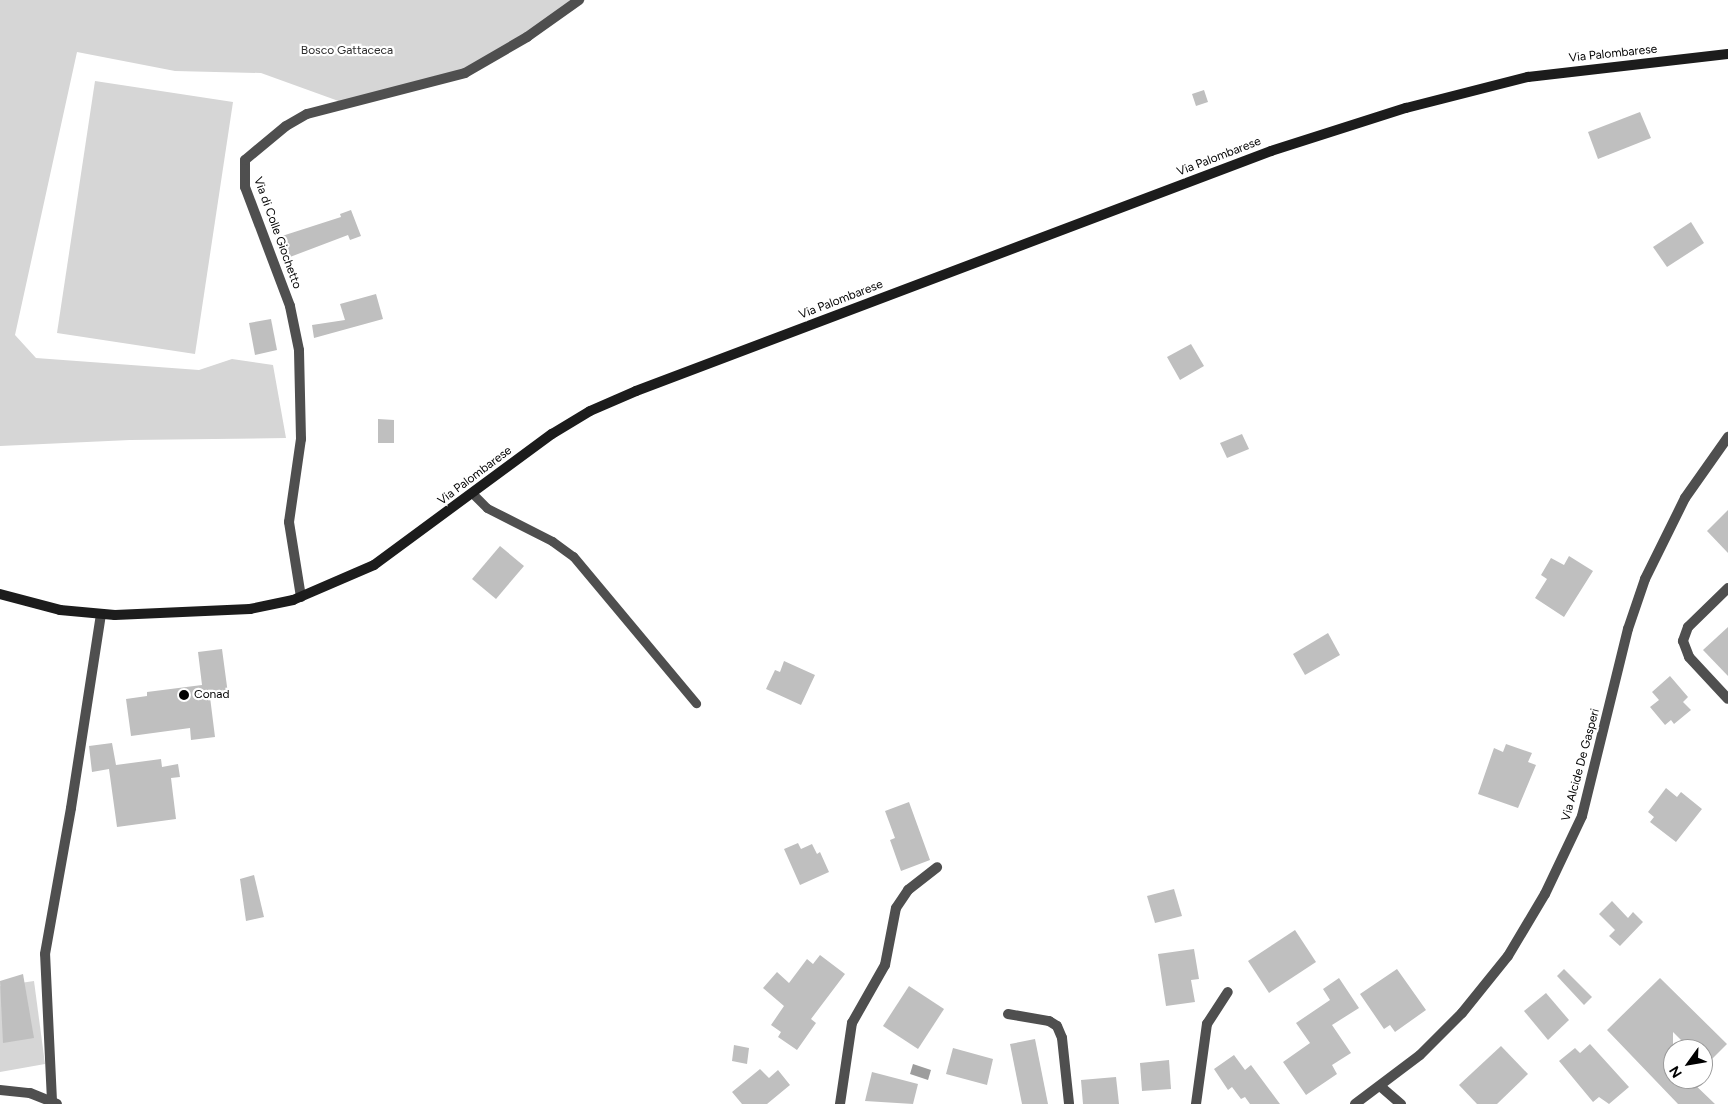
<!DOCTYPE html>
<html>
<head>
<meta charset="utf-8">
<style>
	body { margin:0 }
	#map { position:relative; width:1728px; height:1104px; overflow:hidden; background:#fff; font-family:Figtree,sans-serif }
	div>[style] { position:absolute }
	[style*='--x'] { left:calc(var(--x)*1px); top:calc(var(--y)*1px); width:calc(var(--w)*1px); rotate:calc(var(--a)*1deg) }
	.green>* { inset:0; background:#d6d6d6 }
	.water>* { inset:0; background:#9d9d9d }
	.building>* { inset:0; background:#bfbfbf }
	.service>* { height:9px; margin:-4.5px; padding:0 4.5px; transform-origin:4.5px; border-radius:4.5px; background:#4f4f4f }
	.minor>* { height:10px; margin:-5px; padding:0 5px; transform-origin:5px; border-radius:5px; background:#4f4f4f }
	.tertiary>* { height:10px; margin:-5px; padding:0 5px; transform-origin:5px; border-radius:5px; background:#4f4f4f }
	.secondary>* { height:10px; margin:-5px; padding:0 5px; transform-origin:5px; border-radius:5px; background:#1c1c1c }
	.dots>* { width:14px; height:14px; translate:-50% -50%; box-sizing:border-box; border:2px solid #fff; border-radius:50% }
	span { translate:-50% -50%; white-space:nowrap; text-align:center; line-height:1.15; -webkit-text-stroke:4.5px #fff; paint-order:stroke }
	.park-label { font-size:12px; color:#2d2d2d }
	.street-label { font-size:12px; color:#000 }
	.poi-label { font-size:12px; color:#000 }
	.left { translate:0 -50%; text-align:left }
	.north { position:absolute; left:1663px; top:1039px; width:50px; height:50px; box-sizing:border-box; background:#fff; border:1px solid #999; border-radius:50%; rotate:238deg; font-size:14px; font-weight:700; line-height:20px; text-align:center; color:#000 }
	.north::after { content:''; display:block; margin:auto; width:18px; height:22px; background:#000; clip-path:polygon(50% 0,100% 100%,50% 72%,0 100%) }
</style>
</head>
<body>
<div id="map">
	<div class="green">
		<i style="clip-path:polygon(0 0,585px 0,464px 78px,344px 103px,261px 73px,175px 71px,77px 52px,15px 335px,36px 358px,199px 370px,232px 359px,273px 365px,286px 438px,130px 440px,0 446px)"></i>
		<i style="clip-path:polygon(95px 81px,233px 102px,195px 354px,57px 333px)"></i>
		<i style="clip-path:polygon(34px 981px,45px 1064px,0 1072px,0 986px)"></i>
	</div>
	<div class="water">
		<i style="clip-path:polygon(913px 1064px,931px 1070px,928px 1080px,910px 1074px)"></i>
	</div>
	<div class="building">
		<i style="clip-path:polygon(1204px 90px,1208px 102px,1196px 106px,1192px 94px)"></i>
		<i style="clip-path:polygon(1640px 112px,1651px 138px,1598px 159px,1588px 132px)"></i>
		<i style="clip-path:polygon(351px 210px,361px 236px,350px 240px,348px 235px,290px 257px,282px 236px,341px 217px,340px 214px)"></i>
		<i style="clip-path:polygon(1691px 222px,1704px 243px,1667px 267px,1653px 247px)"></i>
		<i style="clip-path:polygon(376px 294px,383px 319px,314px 338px,312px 325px,345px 320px,340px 304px)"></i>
		<i style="clip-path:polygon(271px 319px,277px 350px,255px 355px,249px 323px)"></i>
		<i style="clip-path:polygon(1191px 344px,1204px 366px,1180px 380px,1167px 357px)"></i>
		<i style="clip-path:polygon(378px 419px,394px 420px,394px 443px,378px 443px)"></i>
		<i style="clip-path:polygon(1242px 434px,1249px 449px,1227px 458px,1220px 443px)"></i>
		<i style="clip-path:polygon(1728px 510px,1728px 553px,1707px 531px)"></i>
		<i style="clip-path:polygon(500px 546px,524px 566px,496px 599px,472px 579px)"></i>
		<i style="clip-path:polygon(1569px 556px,1593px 571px,1564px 617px,1535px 598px,1547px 579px,1541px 575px,1551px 558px,1564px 565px)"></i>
		<i style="clip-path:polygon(1728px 627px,1728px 676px,1703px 650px)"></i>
		<i style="clip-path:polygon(1328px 633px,1340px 655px,1305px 675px,1293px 654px)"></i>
		<i style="clip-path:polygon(222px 649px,228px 694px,210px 697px,215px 737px,191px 740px,190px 728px,131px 736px,126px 699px,147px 696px,147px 692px,202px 685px,198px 652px)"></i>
		<i style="clip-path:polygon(784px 661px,815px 675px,801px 705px,766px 689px,775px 670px,780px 672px)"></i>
		<i style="clip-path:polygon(1670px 676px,1688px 697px,1683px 702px,1691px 710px,1674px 724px,1671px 720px,1665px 725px,1650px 707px,1659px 700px,1652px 692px)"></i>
		<i style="clip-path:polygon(112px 743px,116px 765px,161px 759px,162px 767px,178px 764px,180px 777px,171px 778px,176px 819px,117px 827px,109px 769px,92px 772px,89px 746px)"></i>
		<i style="clip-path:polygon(1506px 744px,1532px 753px,1528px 762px,1536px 765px,1518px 808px,1478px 794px,1494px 748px,1503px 752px)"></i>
		<i style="clip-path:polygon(1666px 788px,1677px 797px,1681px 792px,1702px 809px,1676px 842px,1650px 822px,1654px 817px,1648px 812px)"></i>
		<i style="clip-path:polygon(909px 802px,930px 860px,901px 871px,890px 840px,895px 838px,885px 811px)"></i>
		<i style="clip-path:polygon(798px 843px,801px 849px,812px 844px,817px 854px,820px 852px,829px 872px,800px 885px,784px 849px)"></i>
		<i style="clip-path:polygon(254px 875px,264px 917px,246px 921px,240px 879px)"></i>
		<i style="clip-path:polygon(1174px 889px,1182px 916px,1155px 923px,1147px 896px)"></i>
		<i style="clip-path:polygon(1612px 901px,1628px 918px,1633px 912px,1643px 922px,1620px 946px,1609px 936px,1615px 930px,1599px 914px)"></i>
		<i style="clip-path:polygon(1295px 930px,1316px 962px,1269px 993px,1248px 961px)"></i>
		<i style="clip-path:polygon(1194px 949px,1199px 979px,1191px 980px,1195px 1002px,1166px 1006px,1158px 954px)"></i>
		<i style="clip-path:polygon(820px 955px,845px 974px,811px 1019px,816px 1023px,797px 1050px,778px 1037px,781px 1032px,771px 1025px,784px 1006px,763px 988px,777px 972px,789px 983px,807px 959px,813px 964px)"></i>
		<i style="clip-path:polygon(1397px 969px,1426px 1010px,1395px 1032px,1390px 1025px,1384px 1029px,1360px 994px)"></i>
		<i style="clip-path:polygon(1564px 969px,1592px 997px,1584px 1005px,1557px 976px)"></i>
		<i style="clip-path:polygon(23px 974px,34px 1038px,3px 1043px,0 981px)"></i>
		<i style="clip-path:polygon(1339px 978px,1359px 1008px,1332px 1025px,1351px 1053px,1332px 1065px,1337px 1074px,1306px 1095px,1283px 1062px,1310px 1043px,1296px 1023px,1330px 1000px,1323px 989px)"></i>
		<i style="clip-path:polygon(1660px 978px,1727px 1044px,1703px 1068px,1703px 1049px,1690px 1049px,1673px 1032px,1673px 1079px,1689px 1079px,1715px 1104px,1678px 1104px,1607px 1030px)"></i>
		<i style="clip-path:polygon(909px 986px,944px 1009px,918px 1049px,883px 1026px)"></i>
		<i style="clip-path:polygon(1546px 993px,1569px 1020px,1548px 1040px,1524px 1011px)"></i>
		<i style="clip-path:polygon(1035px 1039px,1048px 1104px,1022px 1104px,1010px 1044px)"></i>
		<i style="clip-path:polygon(1590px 1044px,1629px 1087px,1609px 1104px,1599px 1097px,1593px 1102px,1559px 1061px,1575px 1048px,1580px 1053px)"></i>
		<i style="clip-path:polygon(734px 1045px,749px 1048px,747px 1064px,732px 1061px)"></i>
		<i style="clip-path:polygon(1501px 1046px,1528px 1074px,1497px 1104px,1477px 1104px,1459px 1085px)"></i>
		<i style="clip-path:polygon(953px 1048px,993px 1059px,987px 1085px,946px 1074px)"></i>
		<i style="clip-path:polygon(1234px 1055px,1245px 1070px,1251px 1065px,1280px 1104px,1250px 1104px,1245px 1097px,1241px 1099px,1232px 1087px,1228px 1090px,1214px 1069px)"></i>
		<i style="clip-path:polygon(1169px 1060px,1171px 1089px,1142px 1091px,1140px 1063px)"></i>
		<i style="clip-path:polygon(760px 1069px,769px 1078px,778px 1070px,790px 1085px,767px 1104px,742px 1104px,732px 1092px)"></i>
		<i style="clip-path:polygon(872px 1072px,918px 1084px,913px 1104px,865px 1101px)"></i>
		<i style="clip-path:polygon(1116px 1077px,1119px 1104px,1083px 1104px,1081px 1080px)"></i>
	</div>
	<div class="service">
		<i style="--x:472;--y:493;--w:21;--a:45"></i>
		<i style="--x:487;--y:508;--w:73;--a:26.9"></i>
		<i style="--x:552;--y:541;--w:26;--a:36"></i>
		<i style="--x:573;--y:556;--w:192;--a:50.1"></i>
	</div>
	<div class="minor">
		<i style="--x:1728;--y:588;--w:56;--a:135.7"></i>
		<i style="--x:1688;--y:627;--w:15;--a:110"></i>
		<i style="--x:1683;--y:641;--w:17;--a:69"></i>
		<i style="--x:1689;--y:657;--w:57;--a:47.1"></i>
		<i style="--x:301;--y:597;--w:76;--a:-99.1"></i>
		<i style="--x:289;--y:522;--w:84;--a:-81.8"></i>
		<i style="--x:301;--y:439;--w:89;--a:-91.3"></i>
		<i style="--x:299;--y:350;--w:45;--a:-101.6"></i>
		<i style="--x:290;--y:306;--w:127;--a:-110.7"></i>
		<i style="--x:245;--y:187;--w:27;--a:-90"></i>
		<i style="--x:245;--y:160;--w:53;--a:-39.7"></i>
		<i style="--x:286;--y:126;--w:24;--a:-30"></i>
		<i style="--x:307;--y:114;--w:163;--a:-14.5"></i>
		<i style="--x:465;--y:73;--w:72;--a:-30.1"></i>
		<i style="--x:527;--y:37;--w:64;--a:-35.4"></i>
		<i style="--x:1008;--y:1014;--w:42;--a:9.7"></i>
		<i style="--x:1049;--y:1021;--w:9;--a:32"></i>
		<i style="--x:1057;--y:1026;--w:13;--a:67"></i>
		<i style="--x:1062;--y:1038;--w:66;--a:83.9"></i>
		<i style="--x:1380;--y:1086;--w:28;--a:41"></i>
		<i style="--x:0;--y:1090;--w:30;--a:6"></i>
		<i style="--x:30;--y:1093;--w:29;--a:22"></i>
		<i style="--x:52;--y:1101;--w:147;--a:-92.7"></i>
		<i style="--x:45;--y:954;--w:148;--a:-79.9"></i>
		<i style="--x:71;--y:808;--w:196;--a:-81.2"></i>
		<i style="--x:840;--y:1104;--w:82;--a:-81.6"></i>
		<i style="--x:852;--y:1023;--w:67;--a:-60.4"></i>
		<i style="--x:885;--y:965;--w:58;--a:-79.1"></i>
		<i style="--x:896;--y:908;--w:22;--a:-56"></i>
		<i style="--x:908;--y:890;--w:37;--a:-38"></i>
		<i style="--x:1196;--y:1104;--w:81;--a:-82.2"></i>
		<i style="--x:1207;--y:1024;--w:38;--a:-57"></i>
	</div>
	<div class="tertiary">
		<i style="--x:1355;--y:1104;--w:81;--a:-37"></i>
		<i style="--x:1420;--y:1055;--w:59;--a:-45"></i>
		<i style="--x:1462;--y:1013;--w:73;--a:-51.1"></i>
		<i style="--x:1508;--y:956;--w:72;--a:-59.2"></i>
		<i style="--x:1545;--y:894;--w:86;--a:-64.6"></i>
		<i style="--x:1582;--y:816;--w:193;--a:-76.2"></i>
		<i style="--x:1628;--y:629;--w:53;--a:-71.2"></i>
		<i style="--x:1645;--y:579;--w:90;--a:-63.7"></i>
		<i style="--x:1685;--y:498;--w:75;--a:-54.8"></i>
	</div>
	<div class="secondary">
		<i style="--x:0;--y:594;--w:62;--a:14.9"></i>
		<i style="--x:60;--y:610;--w:55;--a:5.2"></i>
		<i style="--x:115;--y:615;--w:135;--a:-2.5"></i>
		<i style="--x:250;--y:609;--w:44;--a:-11.8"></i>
		<i style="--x:293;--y:600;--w:88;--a:-23.4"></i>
		<i style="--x:374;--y:565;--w:221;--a:-36.4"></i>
		<i style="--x:552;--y:434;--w:44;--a:-31.2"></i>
		<i style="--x:590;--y:411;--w:50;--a:-23.5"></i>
		<i style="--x:636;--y:391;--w:679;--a:-20.7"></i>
		<i style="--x:1271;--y:151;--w:142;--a:-17.7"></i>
		<i style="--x:1406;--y:108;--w:126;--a:-14.3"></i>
		<i style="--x:1528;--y:77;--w:201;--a:-6.6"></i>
	</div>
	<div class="dots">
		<i style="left:184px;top:695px;background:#000"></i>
	</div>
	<div class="park-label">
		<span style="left:347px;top:51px">Bosco Gattaceca</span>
	</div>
	<div class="street-label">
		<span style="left:1613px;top:54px;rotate:-6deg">Via Palombarese</span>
		<span style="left:1219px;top:157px;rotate:-21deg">Via Palombarese</span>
		<span style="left:277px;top:233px;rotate:70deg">Via di Colle Giochetto</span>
		<span style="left:841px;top:300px;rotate:-21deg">Via Palombarese</span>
		<span style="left:475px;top:476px;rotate:-37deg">Via Palombarese</span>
		<span style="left:1581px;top:765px;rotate:-75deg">Via Alcide De Gasperi</span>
	</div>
	<div class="poi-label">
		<span class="left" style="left:194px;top:695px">Conad</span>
	</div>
	<div class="north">N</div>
</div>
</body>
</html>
